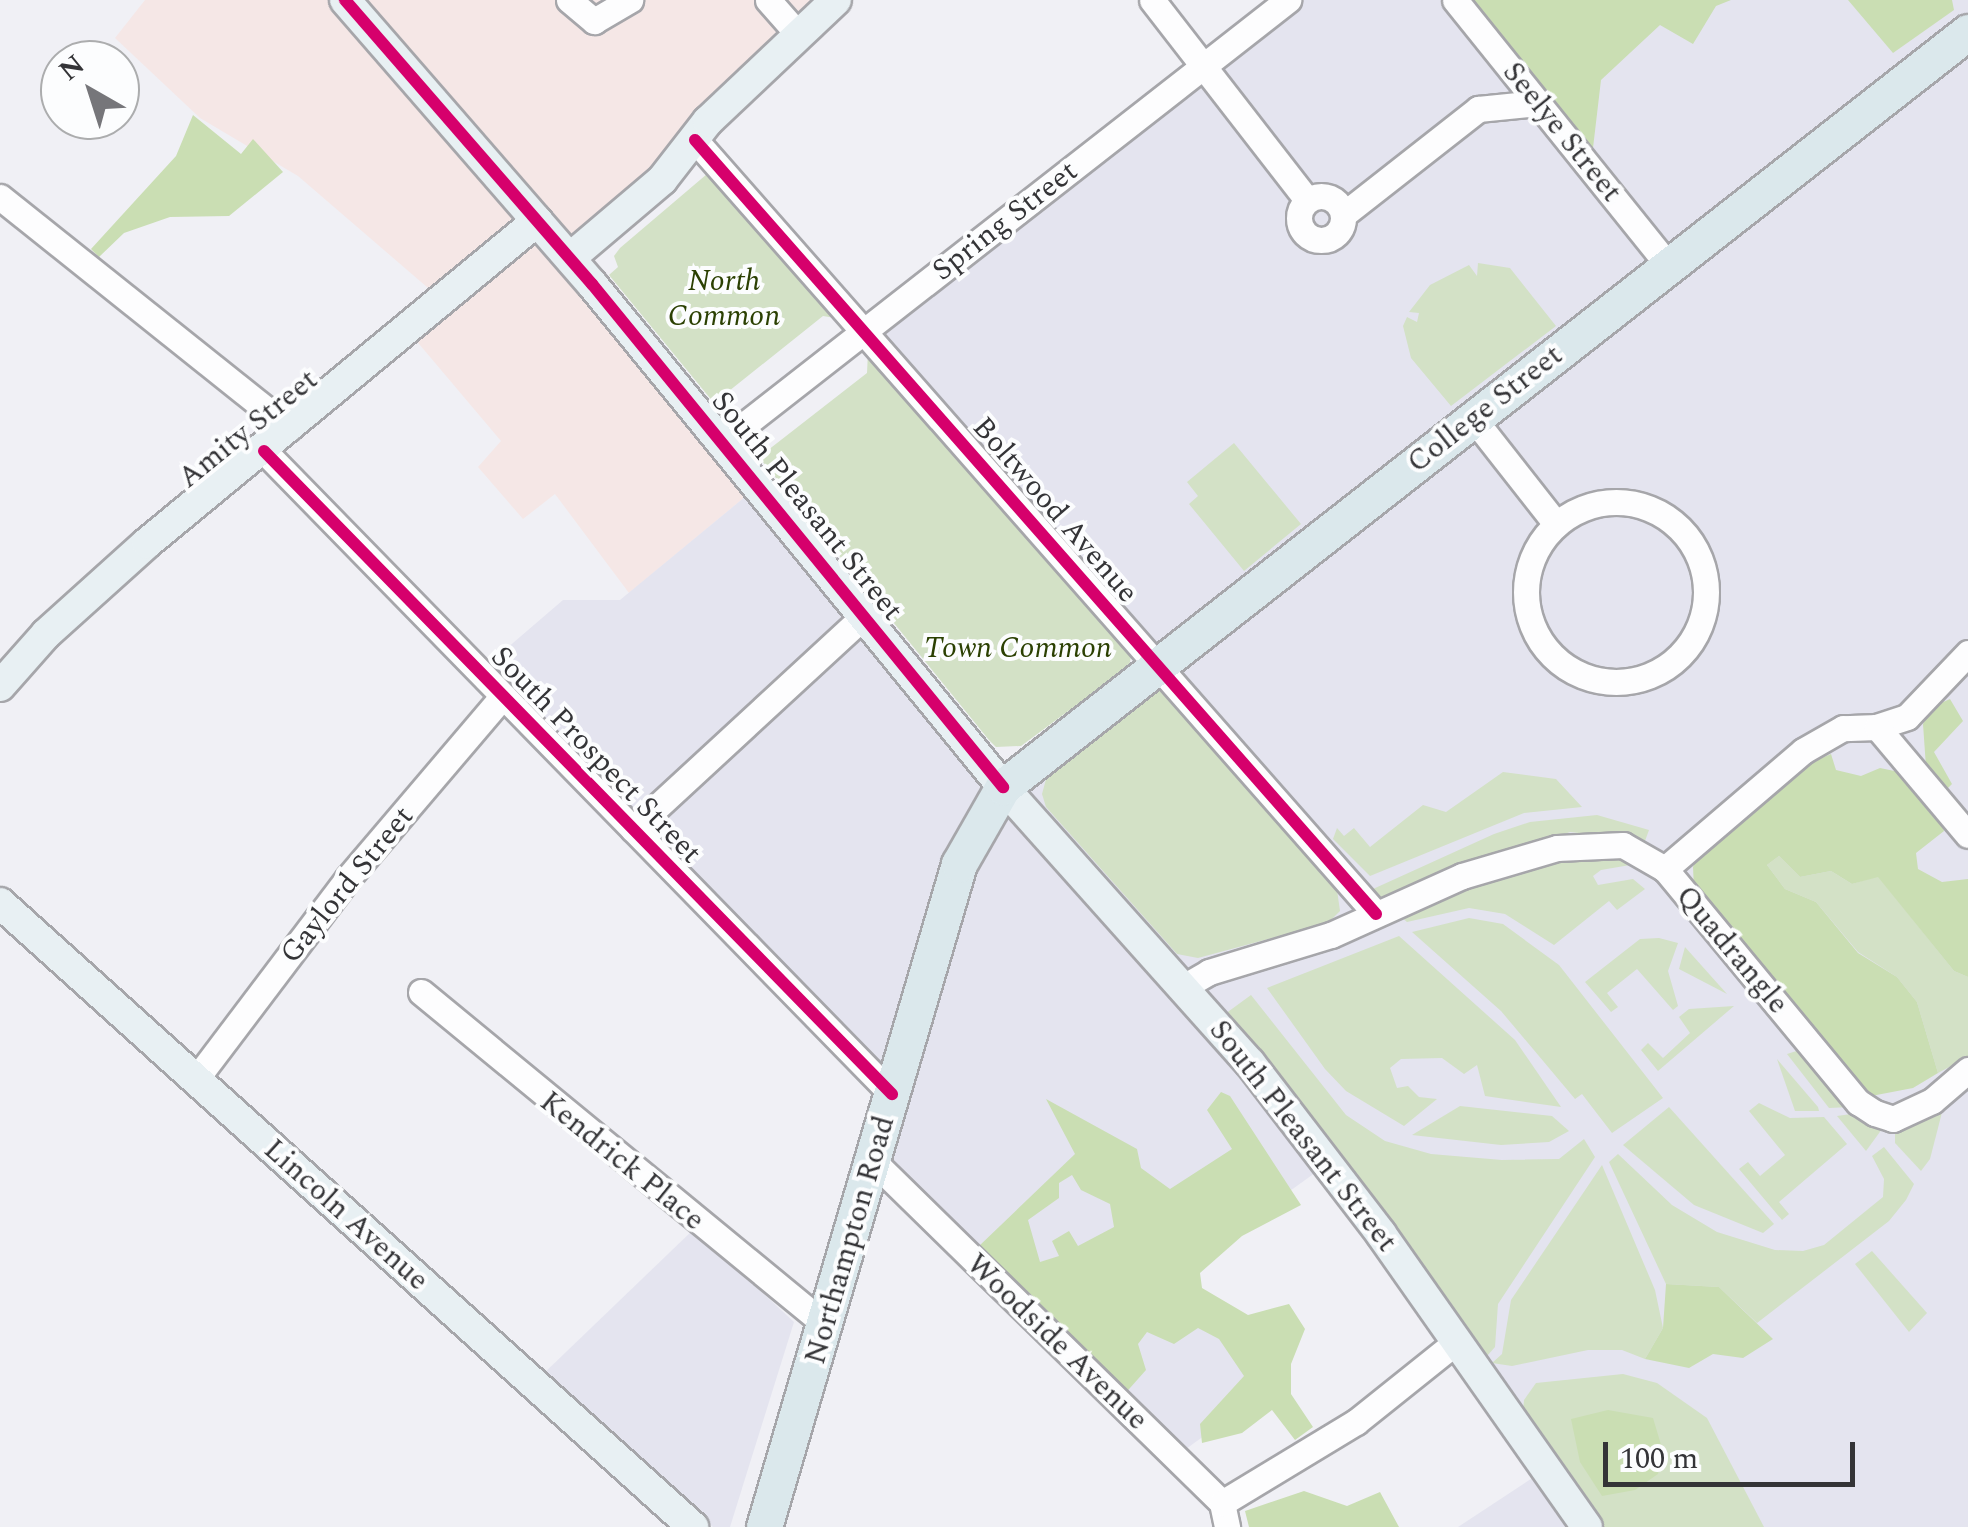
<!DOCTYPE html>
<html>
<head>
<meta charset="utf-8">
<style>
	body { margin:0 }
	#map { position:relative; width:1968px; height:1527px; overflow:hidden; background:#f0f0f5; font-family:Spectral,serif }
	div>[style] { position:absolute }
	[style*='--x'] { left:calc(var(--x)*1px); top:calc(var(--y)*1px); width:calc(var(--w)*1px); rotate:calc(var(--a)*1deg) }
	.commercial>* { inset:0; background:#f5e7e6 }
	.built>* { inset:0; background:#e4e4ef }
	.green>* { inset:0; background:#d3e1c6 }
	.forest>* { inset:0; background:#cadeb3 }
	.roads { filter:drop-shadow(2px 0 #a6a6aa) drop-shadow(-2px 0 #a6a6aa) drop-shadow(0 2px #a6a6aa) drop-shadow(0 -2px #a6a6aa) }
	.minor>* { height:25px; margin:-12.5px; padding:0 12.5px; transform-origin:12.5px; border-radius:12.5px; background:#fdfdfe }
	.minor>.ring { margin:-12.5px; padding:0; box-sizing:content-box; background:none; border:25px solid #fdfdfe; border-radius:50% }
	.major>* { height:30px; margin:-15px; padding:0 15px; transform-origin:15px; border-radius:15px; background:#e8f0f3 }
	.highway>* { height:35px; margin:-17.5px; padding:0 17.5px; transform-origin:17.5px; border-radius:17.5px; background:#dbe8ec }
	.cycleway>* { height:12px; margin:-6px; padding:0 6px; transform-origin:6px; border-radius:6px; background:#d6006c }
	span { translate:-50% -50%; white-space:nowrap; text-align:center; line-height:1.15; -webkit-text-stroke:8px #fcfdfe; paint-order:stroke }
	.street-label { font-size:30px; color:#343437 }
	.park-label { font-size:30px; color:#2b4002; font-style:italic }
	.north { position:absolute; left:40px; top:40px; width:100px; height:100px; box-sizing:border-box; background:#fcfdfe; border:2px solid #acadae; border-radius:50%; rotate:321deg; font-size:28px; font-weight:700; line-height:40px; text-align:center; color:#343437 }
	.north::after { content:''; display:block; margin:auto; width:35px; height:45px; background:#76767a; clip-path:polygon(50% 0,100% 100%,50% 72%,0 100%) }
	.scale { position:absolute; left:1603px; top:1442px; width:252px; height:45px; box-sizing:border-box; border:5px solid #343437; border-top:0; padding-left:12px; font-size:30px; line-height:35px; white-space:nowrap; color:#343437; -webkit-text-stroke:8px #fcfdfe; paint-order:stroke }
</style>
</head>
<body>
<div id="map">
	<div class="commercial">
		<i style="clip-path:polygon(145px 0,836px 0,570px 258px,757px 487px,629px 593px,555px 494px,523px 519px,478px 467px,501px 441px,414px 338px,442px 300px,298px 176px,200px 118px,115px 38px)"></i>
	</div>
	<div class="built">
		<i style="clip-path:polygon(1288px 0,1455px 0,1508px 66px,1578px 69px,1664px 0,1968px 0,1968px 1527px,1458px 1527px,1546px 1469px,1326px 1165px,1177px 1272px,1270px 1388px,1175px 1457px,876px 1164px,892px 1094px,479px 672px,563px 600px,620px 600px,757px 487px,1002px 787px,1156px 664px,865px 330px)"></i>
		<i style="clip-path:polygon(694px 1229px,794px 1322px,730px 1527px,713px 1527px,540px 1377px)"></i>
	</div>
	<div class="green">
		<i style="clip-path:polygon(707px 174px,719px 179px,841px 319px,823px 316px,714px 403px,609px 275px,618px 267px,614px 256px,620px 248px)"></i>
		<i style="clip-path:polygon(1478px 263px,1510px 268px,1556px 326px,1451px 406px,1411px 358px,1403px 326px,1407px 317px,1417px 322px,1419px 313px,1409px 312px,1430px 285px,1469px 265px,1477px 276px)"></i>
		<i style="clip-path:polygon(868px 352px,1131px 657px,1129px 666px,1021px 746px,996px 747px,989px 740px,759px 457px,867px 373px)"></i>
		<i style="clip-path:polygon(1234px 443px,1301px 524px,1244px 571px,1189px 504px,1198px 496px,1187px 482px)"></i>
		<i style="clip-path:polygon(1156px 685px,1337px 890px,1340px 911px,1328px 923px,1198px 958px,1177px 954px,1046px 807px,1042px 794px,1049px 768px)"></i>
		<i style="clip-path:polygon(1503px 772px,1556px 779px,1582px 807px,1524px 813px,1370px 876px,1333px 839px,1337px 828px,1344px 836px,1354px 828px,1370px 847px,1423px 805px,1446px 812px)"></i>
		<i style="clip-path:polygon(1597px 815px,1649px 830px,1645px 841px,1570px 832px,1382px 898px,1373px 889px,1494px 834px,1530px 822px)"></i>
		<i style="clip-path:polygon(1627px 855px,1636px 864px,1601px 870px,1593px 876px,1598px 885px,1633px 879px,1645px 889px,1617px 910px,1609px 901px,1554px 945px,1505px 914px,1469px 908px,1407px 922px,1399px 915px,1537px 859px)"></i>
		<i style="clip-path:polygon(1779px 856px,1800px 877px,1831px 871px,1852px 884px,1878px 876px,1954px 971px,1968px 977px,1968px 1057px,1938px 1073px,1917px 1002px,1897px 977px,1858px 952px,1816px 902px,1785px 889px,1767px 865px)"></i>
		<i style="clip-path:polygon(1469px 918px,1503px 924px,1559px 965px,1663px 1098px,1612px 1133px,1582px 1094px,1575px 1099px,1501px 1011px,1412px 932px)"></i>
		<i style="clip-path:polygon(1399px 936px,1515px 1040px,1561px 1107px,1485px 1096px,1477px 1065px,1464px 1074px,1442px 1058px,1401px 1059px,1390px 1068px,1397px 1088px,1408px 1086px,1419px 1097px,1437px 1099px,1404px 1126px,1346px 1091px,1325px 1069px,1267px 988px)"></i>
		<i style="clip-path:polygon(1659px 938px,1678px 943px,1668px 971px,1678px 1006px,1673px 1010px,1637px 969px,1607px 993px,1618px 1007px,1611px 1012px,1585px 982px,1640px 939px)"></i>
		<i style="clip-path:polygon(1685px 947px,1727px 994px,1679px 969px)"></i>
		<i style="clip-path:polygon(1251px 995px,1346px 1115px,1385px 1141px,1431px 1154px,1502px 1160px,1559px 1159px,1584px 1139px,1595px 1157px,1498px 1304px,1495px 1347px,1487px 1356px,1225px 1014px)"></i>
		<i style="clip-path:polygon(1734px 1006px,1658px 1071px,1641px 1050px,1648px 1043px,1663px 1058px,1690px 1033px,1679px 1017px,1689px 1009px)"></i>
		<i style="clip-path:polygon(1806px 1048px,1850px 1107px,1829px 1108px,1787px 1054px)"></i>
		<i style="clip-path:polygon(1777px 1059px,1818px 1107px,1819px 1111px,1795px 1111px)"></i>
		<i style="clip-path:polygon(1947px 1093px,1930px 1159px,1921px 1171px,1895px 1143px,1895px 1122px)"></i>
		<i style="clip-path:polygon(1759px 1103px,1790px 1118px,1824px 1117px,1847px 1144px,1779px 1202px,1789px 1214px,1782px 1220px,1739px 1169px,1748px 1162px,1760px 1176px,1785px 1155px,1749px 1111px)"></i>
		<i style="clip-path:polygon(1460px 1106px,1552px 1116px,1569px 1131px,1549px 1142px,1501px 1145px,1412px 1135px)"></i>
		<i style="clip-path:polygon(1669px 1107px,1774px 1224px,1763px 1233px,1694px 1205px,1623px 1145px)"></i>
		<i style="clip-path:polygon(1858px 1113px,1882px 1129px,1866px 1151px,1837px 1116px)"></i>
		<i style="clip-path:polygon(1884px 1147px,1914px 1184px,1906px 1200px,1889px 1221px,1757px 1323px,1719px 1287px,1666px 1284px,1609px 1162px,1618px 1154px,1672px 1205px,1717px 1232px,1775px 1250px,1803px 1251px,1824px 1245px,1883px 1197px,1884px 1179px,1872px 1156px)"></i>
		<i style="clip-path:polygon(1602px 1165px,1655px 1290px,1663px 1328px,1645px 1359px,1622px 1350px,1588px 1350px,1512px 1366px,1492px 1363px,1502px 1354px,1511px 1300px)"></i>
		<i style="clip-path:polygon(1872px 1251px,1927px 1313px,1909px 1332px,1855px 1264px)"></i>
		<i style="clip-path:polygon(1623px 1374px,1657px 1383px,1707px 1418px,1764px 1527px,1604px 1527px,1523px 1411px,1524px 1400px,1536px 1383px)"></i>
	</div>
	<div class="forest">
		<i style="clip-path:polygon(1473px 0,1731px 0,1716px 6px,1693px 44px,1660px 25px,1601px 80px,1593px 148px)"></i>
		<i style="clip-path:polygon(1848px 0,1952px 0,1954px 10px,1893px 53px)"></i>
		<i style="clip-path:polygon(193px 115px,241px 154px,253px 139px,283px 172px,229px 216px,170px 217px,124px 233px,99px 257px,91px 249px,176px 156px)"></i>
		<i style="clip-path:polygon(1950px 699px,1963px 721px,1934px 752px,1952px 784px,1933px 803px,1944px 831px,1916px 853px,1918px 869px,1942px 882px,1968px 879px,1968px 977px,1954px 971px,1878px 877px,1852px 884px,1831px 871px,1800px 877px,1779px 856px,1767px 865px,1785px 889px,1816px 902px,1858px 953px,1897px 977px,1917px 1002px,1938px 1073px,1913px 1088px,1866px 1097px,1694px 889px,1693px 867px,1701px 849px,1790px 781px,1796px 769px,1831px 754px,1836px 770px,1861px 776px,1880px 768px,1904px 773px,1926px 767px,1923px 724px,1934px 706px)"></i>
		<i style="clip-path:polygon(evenodd,1221px 1092px,1230px 1096px,1301px 1205px,1242px 1236px,1200px 1273px,1202px 1288px,1248px 1315px,1289px 1304px,1305px 1329px,1291px 1364px,1291px 1394px,1313px 1427px,1295px 1440px,1272px 1410px,1242px 1433px,1202px 1443px,1200px 1424px,1244px 1376px,1219px 1339px,1198px 1328px,1174px 1344px,1147px 1332px,1138px 1344px,1146px 1370px,1122px 1397px,978px 1247px,1075px 1154px,1046px 1099px,1137px 1149px,1141px 1168px,1170px 1189px,1232px 1149px,1207px 1110px,1221px 1092px,1072px 1175px,1081px 1190px,1110px 1204px,1114px 1227px,1078px 1246px,1069px 1231px,1052px 1241px,1059px 1256px,1040px 1262px,1028px 1220px,1059px 1198px,1059px 1183px,1072px 1175px)"></i>
		<i style="clip-path:polygon(1666px 1284px,1719px 1287px,1773px 1339px,1743px 1358px,1713px 1354px,1689px 1368px,1645px 1359px,1663px 1328px)"></i>
		<i style="clip-path:polygon(1608px 1410px,1653px 1418px,1662px 1448px,1658px 1474px,1635px 1490px,1602px 1496px,1580px 1462px,1571px 1419px)"></i>
		<i style="clip-path:polygon(1304px 1491px,1347px 1506px,1380px 1492px,1399px 1527px,1249px 1527px,1245px 1511px)"></i>
	</div>
	<div class="roads">
		<div class="minor">
			<i style="--x:569;--y:0;--w:33;--a:40"></i>
			<i style="--x:594;--y:21;--w:42;--a:-30.3"></i>
			<i style="--x:768;--y:0;--w:45;--a:48.6"></i>
			<i style="--x:1152;--y:0;--w:249;--a:52.2"></i>
			<i style="--x:1455;--y:0;--w:340;--a:51.2"></i>
			<i style="--x:695;--y:140;--w:1031;--a:48.66"></i>
			<i class="ring" style="left:1299px;top:196px;width:19px;height:19px"></i>
			<i style="--x:0;--y:197;--w:370;--a:38.6"></i>
			<i style="--x:1343;--y:215;--w:172;--a:-38.1"></i>
			<i style="--x:1478;--y:109;--w:60;--a:-5.7"></i>
			<i style="--x:1473;--y:418;--w:135;--a:51.9"></i>
			<i style="--x:721;--y:443;--w:720;--a:-38"></i>
			<i style="--x:264;--y:451;--w:899;--a:45.68"></i>
			<i class="ring" style="left:1526px;top:502px;width:155px;height:155px"></i>
			<i style="--x:1968;--y:653;--w:88;--a:133.6"></i>
			<i style="--x:1907;--y:717;--w:32;--a:162"></i>
			<i style="--x:1877;--y:727;--w:34;--a:178"></i>
			<i style="--x:1843;--y:728;--w:46;--a:150.1"></i>
			<i style="--x:1803;--y:751;--w:182;--a:139.5"></i>
			<i style="--x:1665;--y:869;--w:303;--a:50.4"></i>
			<i style="--x:1858;--y:1102;--w:20;--a:33"></i>
			<i style="--x:1875;--y:1113;--w:19;--a:18"></i>
			<i style="--x:1893;--y:1119;--w:43;--a:-24.8"></i>
			<i style="--x:1932;--y:1101;--w:48;--a:-40.7"></i>
			<i style="--x:1877;--y:727;--w:141;--a:49.9"></i>
			<i style="--x:633;--y:829;--w:316;--a:-42.7"></i>
			<i style="--x:1185;--y:986;--w:28;--a:-30"></i>
			<i style="--x:1209;--y:972;--w:127;--a:-16.9"></i>
			<i style="--x:1331;--y:935;--w:144;--a:-24.2"></i>
			<i style="--x:1462;--y:876;--w:99;--a:-16.4"></i>
			<i style="--x:1557;--y:848;--w:66;--a:-2.6"></i>
			<i style="--x:1623;--y:845;--w:48;--a:29.7"></i>
			<i style="--x:421;--y:992;--w:526;--a:39.44"></i>
			<i style="--x:196;--y:1079;--w:252;--a:-52.9"></i>
			<i style="--x:348;--y:878;--w:239;--a:-49.6"></i>
			<i style="--x:876;--y:1164;--w:484;--a:44.4"></i>
			<i style="--x:1222;--y:1503;--w:25;--a:78"></i>
			<i style="--x:1222;--y:1503;--w:157;--a:-31.2"></i>
			<i style="--x:1356;--y:1422;--w:128;--a:-38.7"></i>
		</div>
		<div class="major">
			<i style="--x:345;--y:0;--w:376;--a:49"></i>
			<i style="--x:592;--y:284;--w:650;--a:50.75"></i>
			<i style="--x:1003;--y:787;--w:370;--a:48.2"></i>
			<i style="--x:1250;--y:1063;--w:215;--a:52.5"></i>
			<i style="--x:1381;--y:1234;--w:358;--a:54.9"></i>
			<i style="--x:570;--y:258;--w:121;--a:-40.3"></i>
			<i style="--x:662;--y:180;--w:75;--a:-52.1"></i>
			<i style="--x:708;--y:121;--w:176;--a:-43.4"></i>
			<i style="--x:0;--y:686;--w:69;--a:-48.5"></i>
			<i style="--x:46;--y:634;--w:136;--a:-42"></i>
			<i style="--x:147;--y:543;--w:506;--a:-39.54"></i>
			<i style="--x:0;--y:903;--w:933;--a:42"></i>
		</div>
		<div class="highway">
			<i style="--x:764;--y:1527;--w:691;--a:-73.61"></i>
			<i style="--x:959;--y:864;--w:89;--a:-60.3"></i>
			<i style="--x:1003;--y:787;--w:1225;--a:-38.04"></i>
		</div>
	</div>
	<div class="cycleway">
		<i style="--x:345;--y:0;--w:376;--a:49"></i>
		<i style="--x:592;--y:284;--w:650;--a:50.75"></i>
		<i style="--x:695;--y:140;--w:1031;--a:48.66"></i>
		<i style="--x:264;--y:451;--w:899;--a:45.68"></i>
	</div>
	<div class="street-label">
		<span style="left:1562px;top:132px;rotate:51deg">Seelye Street</span>
		<span style="left:1005px;top:221px;rotate:-38deg">Spring Street</span>
		<span style="left:1485px;top:409px;rotate:-38deg">College Street</span>
		<span style="left:248px;top:429px;rotate:-39deg">Amity Street</span>
		<span style="left:807px;top:506px;rotate:51deg">South Pleasant Street</span>
		<span style="left:1055px;top:510px;rotate:49deg">Boltwood Avenue</span>
		<span style="left:596px;top:755px;rotate:46deg">South Prospect Street</span>
		<span style="left:347px;top:885px;rotate:-51deg">Gaylord Street</span>
		<span style="left:1732px;top:950px;rotate:50deg">Quadrangle</span>
		<span style="left:1303px;top:1136px;rotate:52deg">South Pleasant Street</span>
		<span style="left:622px;top:1161px;rotate:39deg">Kendrick Place</span>
		<span style="left:346px;top:1215px;rotate:42deg">Lincoln Avenue</span>
		<span style="left:850px;top:1240px;rotate:-74deg">Northampton Road</span>
		<span style="left:1057px;top:1342px;rotate:44deg">Woodside Avenue</span>
	</div>
	<div class="park-label">
		<span style="left:724px;top:298px">North<br>Common</span>
		<span style="left:1018px;top:648px">Town Common</span>
	</div>
	<div class="north">N</div>
	<div class="scale">100 m</div>
</div>
</body>
</html>
